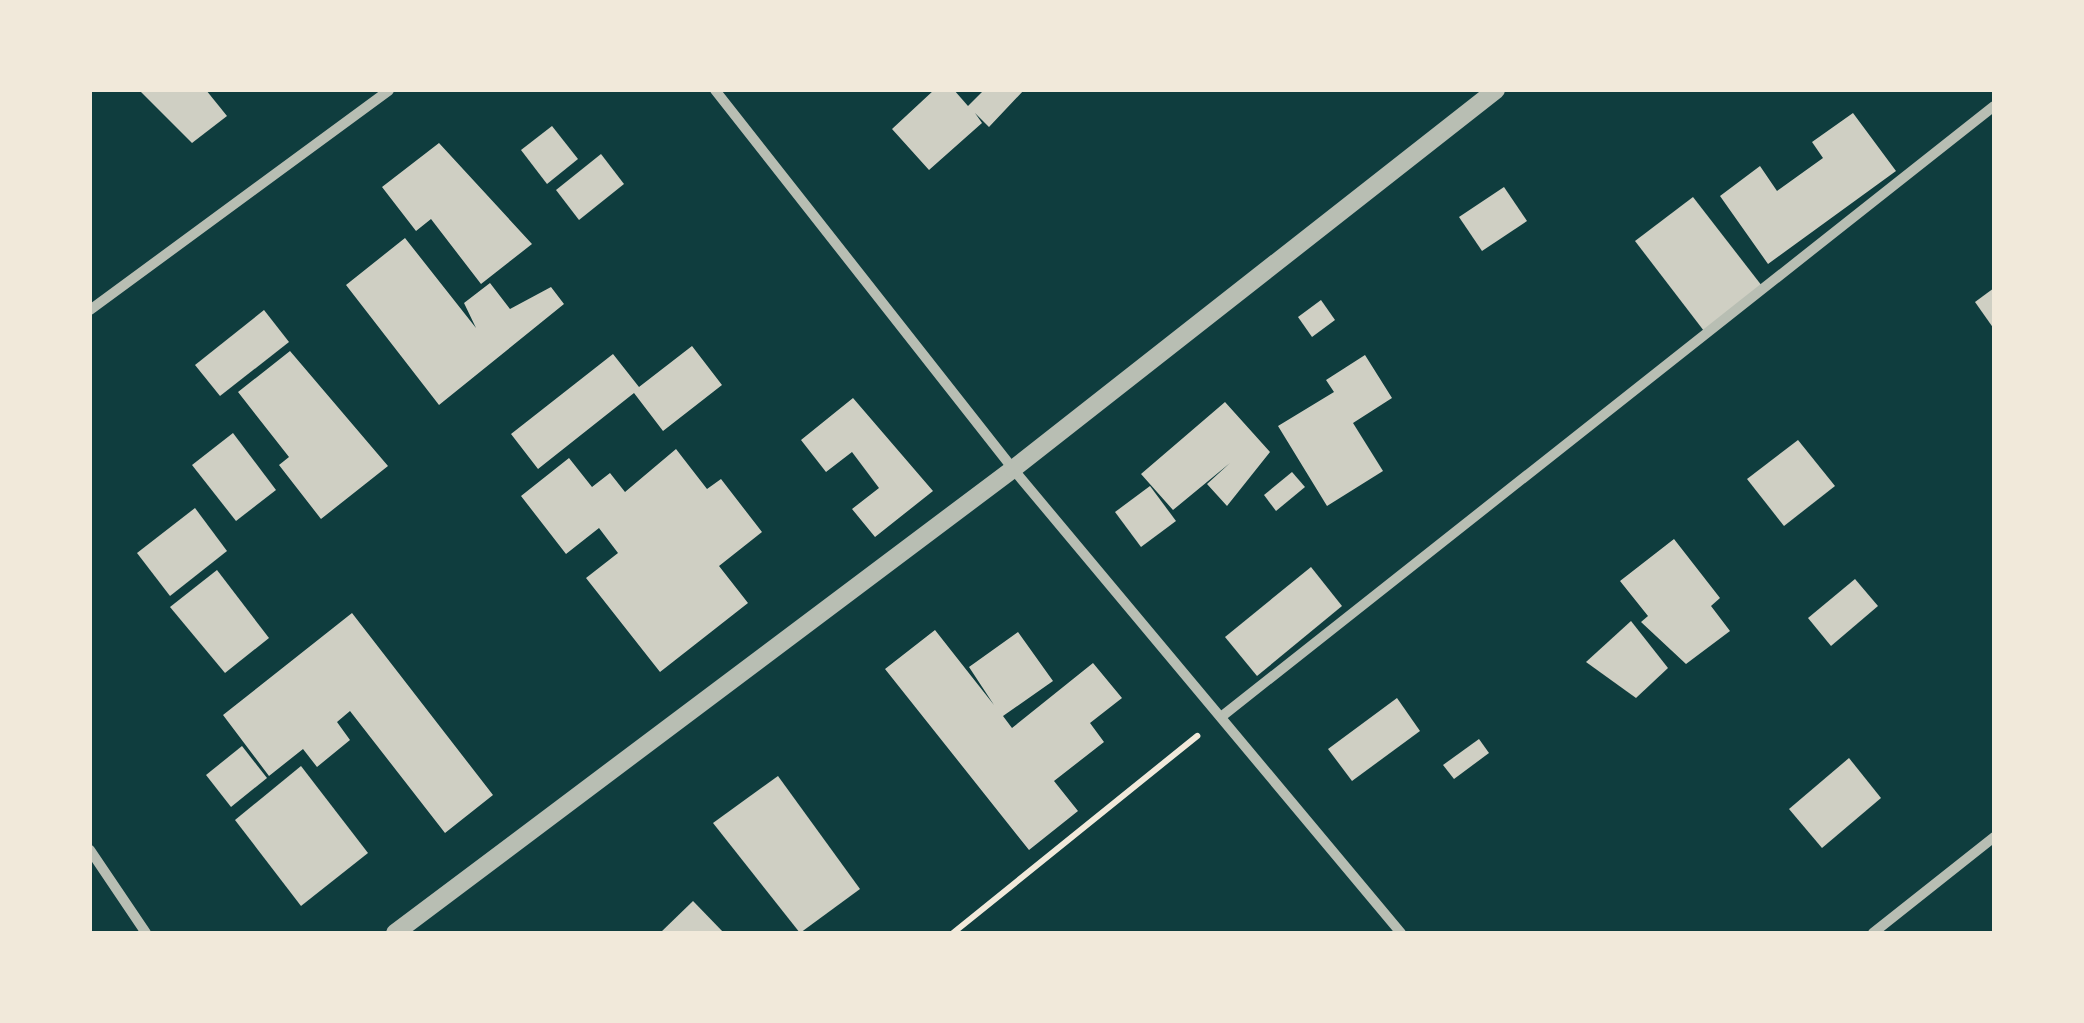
<!DOCTYPE html>
<html>
<head>
<meta charset="utf-8">
<style>
	body { margin:0 }
	#map { position:relative; width:2084px; height:1023px; overflow:hidden; background:#0f3d3e; font-family:Jost,sans-serif }
	div>[style] { position:absolute }
	[style*='--x'] { left:calc(var(--x)*1px); top:calc(var(--y)*1px); width:calc(var(--w)*1px); rotate:calc(var(--a)*1deg) }
	.building>* { inset:0; background:#cfcfc3 }
	.path>* { height:6px; margin:-3px; padding:0 3px; transform-origin:3px; border-radius:3px; background:#f1e9da }
	.minor>* { height:10px; margin:-5px; padding:0 5px; transform-origin:5px; border-radius:5px; background:#b8beb3 }
	.tertiary>* { height:18px; margin:-9px; padding:0 9px; transform-origin:9px; border-radius:9px; background:#b8beb3 }
	span { translate:-50% -50%; white-space:nowrap; text-align:center; line-height:1.15; -webkit-text-stroke:10px #f1e9da; paint-order:stroke }
	.frame { position:absolute; inset:0; border:92px solid #f1e9da; pointer-events:none }
</style>
</head>
<body>
<div id="map">
	<div class="building">
		<i style="clip-path:polygon(139px 90px,206px 90px,227px 116px,192px 143px)"></i>
		<i style="clip-path:polygon(934px 90px,954px 90px,968px 106px,984px 90px,1024px 90px,989px 127px,975px 113px,982px 123px,929px 170px,892px 129px)"></i>
		<i style="clip-path:polygon(1853px 113px,1896px 171px,1768px 264px,1720px 196px,1760px 166px,1777px 191px,1823px 158px,1812px 142px)"></i>
		<i style="clip-path:polygon(552px 126px,578px 159px,547px 184px,521px 150px)"></i>
		<i style="clip-path:polygon(439px 143px,532px 244px,481px 284px,431px 219px,416px 231px,382px 187px)"></i>
		<i style="clip-path:polygon(601px 154px,624px 184px,579px 220px,556px 190px)"></i>
		<i style="clip-path:polygon(1504px 187px,1527px 221px,1482px 251px,1459px 217px)"></i>
		<i style="clip-path:polygon(1693px 197px,1762px 286px,1704px 331px,1635px 241px)"></i>
		<i style="clip-path:polygon(405px 238px,476px 328px,464px 303px,490px 283px,510px 309px,551px 287px,564px 304px,439px 405px,346px 285px)"></i>
		<i style="clip-path:polygon(1994px 288px,1994px 329px,1975px 302px)"></i>
		<i style="clip-path:polygon(1321px 300px,1335px 320px,1312px 337px,1298px 317px)"></i>
		<i style="clip-path:polygon(264px 310px,289px 342px,220px 396px,195px 365px)"></i>
		<i style="clip-path:polygon(692px 346px,722px 385px,663px 431px,634px 393px,538px 469px,511px 434px,613px 354px,639px 387px)"></i>
		<i style="clip-path:polygon(290px 351px,388px 466px,321px 519px,279px 465px,289px 457px,238px 392px)"></i>
		<i style="clip-path:polygon(1365px 355px,1392px 398px,1353px 423px,1383px 471px,1327px 506px,1278px 426px,1334px 392px,1326px 380px)"></i>
		<i style="clip-path:polygon(853px 398px,933px 491px,875px 537px,852px 509px,879px 488px,852px 452px,826px 472px,801px 440px)"></i>
		<i style="clip-path:polygon(1225px 402px,1270px 452px,1227px 506px,1207px 484px,1230px 463px,1173px 510px,1141px 474px)"></i>
		<i style="clip-path:polygon(233px 433px,276px 490px,236px 521px,192px 465px)"></i>
		<i style="clip-path:polygon(1798px 440px,1835px 486px,1784px 526px,1747px 479px)"></i>
		<i style="clip-path:polygon(676px 449px,707px 489px,721px 479px,762px 532px,719px 566px,748px 603px,660px 672px,586px 578px,618px 553px,599px 528px,566px 554px,521px 496px,569px 458px,592px 487px,610px 473px,625px 492px)"></i>
		<i style="clip-path:polygon(1292px 472px,1305px 487px,1276px 511px,1264px 495px)"></i>
		<i style="clip-path:polygon(1150px 486px,1176px 521px,1141px 547px,1115px 512px)"></i>
		<i style="clip-path:polygon(195px 508px,227px 551px,170px 596px,137px 553px)"></i>
		<i style="clip-path:polygon(1674px 539px,1720px 598px,1711px 606px,1730px 631px,1686px 664px,1641px 622px,1648px 616px,1620px 581px)"></i>
		<i style="clip-path:polygon(1311px 567px,1342px 606px,1257px 676px,1225px 637px)"></i>
		<i style="clip-path:polygon(217px 570px,269px 638px,225px 673px,170px 607px)"></i>
		<i style="clip-path:polygon(1855px 579px,1878px 606px,1831px 646px,1808px 618px)"></i>
		<i style="clip-path:polygon(352px 613px,493px 795px,445px 833px,350px 711px,337px 722px,350px 740px,317px 767px,303px 749px,269px 776px,223px 715px)"></i>
		<i style="clip-path:polygon(1631px 621px,1668px 668px,1636px 698px,1586px 662px)"></i>
		<i style="clip-path:polygon(935px 630px,994px 705px,969px 667px,1018px 632px,1053px 681px,1003px 716px,1012px 728px,1093px 663px,1122px 698px,1090px 723px,1104px 742px,1054px 781px,1078px 811px,1029px 850px,885px 669px)"></i>
		<i style="clip-path:polygon(1397px 698px,1420px 731px,1352px 781px,1328px 749px)"></i>
		<i style="clip-path:polygon(1479px 739px,1489px 753px,1454px 779px,1443px 765px)"></i>
		<i style="clip-path:polygon(242px 746px,267px 778px,231px 807px,206px 775px)"></i>
		<i style="clip-path:polygon(1849px 758px,1881px 798px,1822px 848px,1789px 809px)"></i>
		<i style="clip-path:polygon(301px 766px,368px 853px,301px 906px,235px 820px)"></i>
		<i style="clip-path:polygon(778px 776px,860px 889px,800px 933px,713px 823px)"></i>
		<i style="clip-path:polygon(693px 901px,724px 933px,660px 933px)"></i>
	</div>
	<div class="path">
		<i style="--x:953;--y:933;--w:314;--a:-38.9"></i>
	</div>
	<div class="minor">
		<i style="--x:715;--y:90;--w:482;--a:51.8"></i>
		<i style="--x:1013;--y:469;--w:605;--a:50.1"></i>
		<i style="--x:90;--y:310;--w:371;--a:-36.3"></i>
		<i style="--x:1221;--y:717;--w:985;--a:-38.32"></i>
		<i style="--x:90;--y:850;--w:100;--a:56"></i>
		<i style="--x:1873;--y:933;--w:154;--a:-38.4"></i>
	</div>
	<div class="tertiary">
		<i style="--x:395;--y:933;--w:773;--a:-36.9"></i>
		<i style="--x:1013;--y:469;--w:614;--a:-38.12"></i>
	</div>
	<div class="frame"></div>
</div>
</body>
</html>
